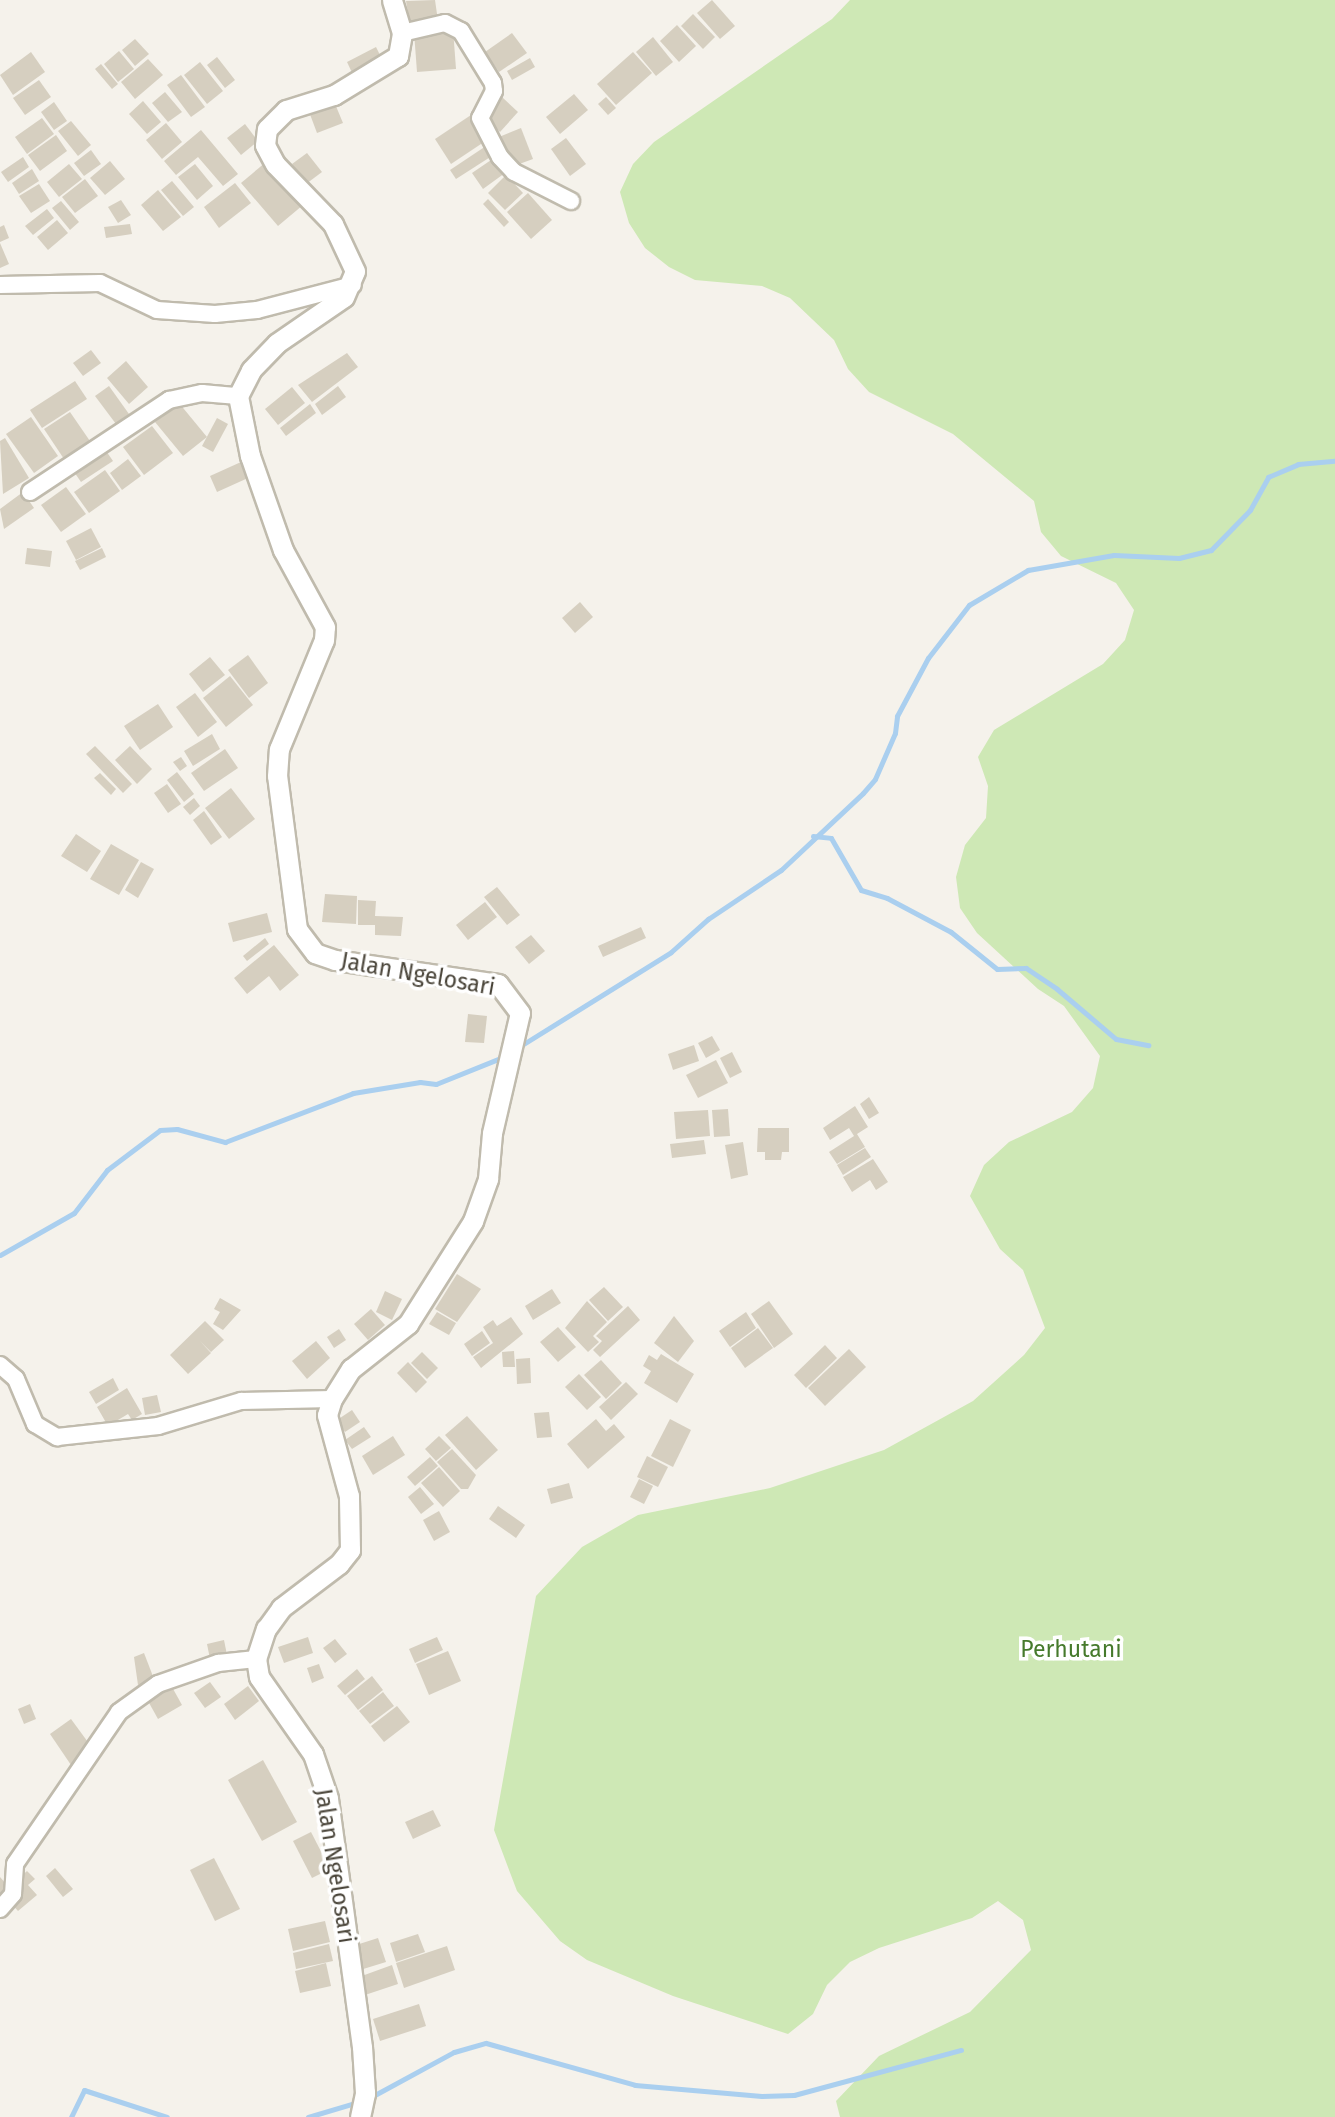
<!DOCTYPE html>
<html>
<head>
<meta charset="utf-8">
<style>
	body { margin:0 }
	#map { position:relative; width:1335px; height:2117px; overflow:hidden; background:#f5f2eb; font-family:"Fira Sans",sans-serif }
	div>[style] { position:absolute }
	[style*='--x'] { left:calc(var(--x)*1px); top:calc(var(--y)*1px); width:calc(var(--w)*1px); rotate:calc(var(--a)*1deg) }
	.green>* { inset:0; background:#cee8b5 }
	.stream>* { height:5px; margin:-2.5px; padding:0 2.5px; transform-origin:2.5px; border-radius:2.5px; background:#aacfef }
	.building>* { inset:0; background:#d6cfc0 }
	.roads { filter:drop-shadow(2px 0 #c0bbad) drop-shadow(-2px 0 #c0bbad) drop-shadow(0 2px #c0bbad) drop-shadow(0 -2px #c0bbad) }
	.minor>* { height:16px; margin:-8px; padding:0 8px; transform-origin:8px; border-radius:8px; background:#fff }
	.tertiary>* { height:19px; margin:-9.5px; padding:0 9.5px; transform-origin:9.5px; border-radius:9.5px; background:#fff }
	span { translate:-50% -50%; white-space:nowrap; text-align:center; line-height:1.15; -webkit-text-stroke:7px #fff; paint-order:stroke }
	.street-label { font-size:23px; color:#494439 }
	.park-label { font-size:23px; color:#467a2c }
</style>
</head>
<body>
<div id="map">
	<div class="green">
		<i style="clip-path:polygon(850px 0,1335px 0,1335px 2117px,840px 2117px,836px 2101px,879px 2056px,970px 2012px,1031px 1950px,1023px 1920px,998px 1901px,972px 1918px,879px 1948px,850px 1962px,827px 1985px,813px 2014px,788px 2034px,673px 1996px,587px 1960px,560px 1941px,517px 1891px,494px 1830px,536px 1596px,582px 1547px,638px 1515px,770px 1488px,884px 1450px,973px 1401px,1024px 1355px,1045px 1328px,1023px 1270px,1000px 1249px,970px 1196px,984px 1165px,1009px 1142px,1072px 1112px,1093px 1088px,1100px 1056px,1064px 1006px,1038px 989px,977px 933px,960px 908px,956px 877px,965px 845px,986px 818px,988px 786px,978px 757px,994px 730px,1103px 664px,1125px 640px,1134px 610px,1116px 583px,1061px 556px,1041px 532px,1034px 501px,953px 434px,869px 392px,848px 369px,834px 340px,790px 298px,762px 286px,695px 280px,669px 267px,645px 248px,629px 223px,620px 192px,633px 164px,654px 142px,832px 19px)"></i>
	</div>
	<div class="stream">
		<i style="--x:813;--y:836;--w:18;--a:6"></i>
		<i style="--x:831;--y:838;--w:60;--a:60"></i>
		<i style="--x:861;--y:890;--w:27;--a:17"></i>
		<i style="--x:887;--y:898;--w:72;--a:28"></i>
		<i style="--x:951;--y:932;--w:59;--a:38.8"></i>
		<i style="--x:997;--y:969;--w:29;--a:-2"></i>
		<i style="--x:1026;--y:968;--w:37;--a:34"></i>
		<i style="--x:1057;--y:989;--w:77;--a:40.3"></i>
		<i style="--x:1116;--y:1039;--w:33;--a:11"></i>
		<i style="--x:517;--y:1048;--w:181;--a:-31.9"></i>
		<i style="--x:671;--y:952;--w:50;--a:-41.7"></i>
		<i style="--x:708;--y:919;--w:88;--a:-33.9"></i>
		<i style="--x:781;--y:870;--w:112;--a:-43.2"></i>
		<i style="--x:863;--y:793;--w:18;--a:-49"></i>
		<i style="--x:875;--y:779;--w:50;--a:-66.5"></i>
		<i style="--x:895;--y:733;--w:17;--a:-83"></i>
		<i style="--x:897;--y:716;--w:66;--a:-61.9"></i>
		<i style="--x:928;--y:658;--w:67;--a:-52.3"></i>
		<i style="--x:969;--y:605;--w:69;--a:-30.7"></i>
		<i style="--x:1028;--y:570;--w:87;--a:-9.9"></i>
		<i style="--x:1114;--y:555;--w:65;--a:2.6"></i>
		<i style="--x:1179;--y:558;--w:33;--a:-14"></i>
		<i style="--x:1211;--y:550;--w:56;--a:-45.7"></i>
		<i style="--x:1250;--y:510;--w:38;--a:-61"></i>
		<i style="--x:1268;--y:477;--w:33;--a:-23"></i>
		<i style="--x:1298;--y:464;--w:37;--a:-5"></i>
		<i style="--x:0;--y:1255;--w:85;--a:-29.6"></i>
		<i style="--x:74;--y:1213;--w:54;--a:-52.5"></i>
		<i style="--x:107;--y:1170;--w:66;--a:-37"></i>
		<i style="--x:160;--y:1130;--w:17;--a:-3"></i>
		<i style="--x:177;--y:1129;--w:50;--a:15.2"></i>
		<i style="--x:225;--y:1142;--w:137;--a:-20.9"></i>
		<i style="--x:353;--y:1093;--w:68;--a:-9.3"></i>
		<i style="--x:420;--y:1082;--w:16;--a:7"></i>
		<i style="--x:436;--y:1084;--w:72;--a:-21.9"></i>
		<i style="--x:371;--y:2097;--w:94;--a:-28.5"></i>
		<i style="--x:454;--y:2052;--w:33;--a:-16"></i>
		<i style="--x:486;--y:2043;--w:155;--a:15.7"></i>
		<i style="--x:635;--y:2085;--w:127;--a:5"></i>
		<i style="--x:762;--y:2096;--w:32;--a:-2"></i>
		<i style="--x:794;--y:2095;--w:173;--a:-15.1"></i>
		<i style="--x:71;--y:2117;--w:30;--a:-64"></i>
		<i style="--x:84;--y:2090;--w:87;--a:18"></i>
		<i style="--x:308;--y:2117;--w:52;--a:-16.7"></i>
	</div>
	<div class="building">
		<i style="clip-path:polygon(435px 0,438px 21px,410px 25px,406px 1px)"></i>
		<i style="clip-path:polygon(712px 0,735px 26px,720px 39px,697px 13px)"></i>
		<i style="clip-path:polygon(693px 14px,715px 37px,703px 49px,681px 26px)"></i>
		<i style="clip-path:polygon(677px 25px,696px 46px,679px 62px,660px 41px)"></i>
		<i style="clip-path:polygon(453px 29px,456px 69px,417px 72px,414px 32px)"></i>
		<i style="clip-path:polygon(512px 33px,527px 53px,499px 72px,485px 52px)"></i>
		<i style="clip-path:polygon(653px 37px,673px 62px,656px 76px,636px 52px)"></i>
		<i style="clip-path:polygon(135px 39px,149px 54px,135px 66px,122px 50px)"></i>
		<i style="clip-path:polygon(376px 47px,384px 63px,355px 79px,347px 62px)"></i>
		<i style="clip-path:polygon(119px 51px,134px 69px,118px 82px,104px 64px)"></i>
		<i style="clip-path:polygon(31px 52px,45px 72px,13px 95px,0 75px)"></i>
		<i style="clip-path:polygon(633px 52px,652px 73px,616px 105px,597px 84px)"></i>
		<i style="clip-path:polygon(217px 57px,235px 80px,225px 88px,207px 65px)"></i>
		<i style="clip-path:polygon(530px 58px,535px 67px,512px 80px,507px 71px)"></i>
		<i style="clip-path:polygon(148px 59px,163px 75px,135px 99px,121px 82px)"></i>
		<i style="clip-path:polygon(200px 62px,223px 91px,207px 104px,184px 75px)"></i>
		<i style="clip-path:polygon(101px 64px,118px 84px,112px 89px,95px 69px)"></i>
		<i style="clip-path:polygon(181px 75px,205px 107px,191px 117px,167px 85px)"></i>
		<i style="clip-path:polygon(39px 80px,51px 97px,25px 115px,13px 98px)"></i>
		<i style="clip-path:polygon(165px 92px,182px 112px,168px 122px,152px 103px)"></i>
		<i style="clip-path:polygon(574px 94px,588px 110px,560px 134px,546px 117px)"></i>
		<i style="clip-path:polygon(502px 97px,518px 112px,500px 132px,484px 117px)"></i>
		<i style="clip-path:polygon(606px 97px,616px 108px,608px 115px,598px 104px)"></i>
		<i style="clip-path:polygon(333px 99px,343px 123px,317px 133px,308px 109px)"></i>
		<i style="clip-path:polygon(143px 101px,161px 122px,147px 134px,129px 114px)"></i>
		<i style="clip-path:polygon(54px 102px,67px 121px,54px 130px,41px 112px)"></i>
		<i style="clip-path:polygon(471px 115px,487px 140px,451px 164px,435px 139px)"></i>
		<i style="clip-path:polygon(42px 118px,54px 134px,27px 154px,15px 137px)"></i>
		<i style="clip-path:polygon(71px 121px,91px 145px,78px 156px,58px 131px)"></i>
		<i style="clip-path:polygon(166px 123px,182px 142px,162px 159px,146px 140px)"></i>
		<i style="clip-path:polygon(245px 124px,258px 141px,241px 155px,227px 138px)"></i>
		<i style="clip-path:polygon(521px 128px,533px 159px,511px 167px,499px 137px)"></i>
		<i style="clip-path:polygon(201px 130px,238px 174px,223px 186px,198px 157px,176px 175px,164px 161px)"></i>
		<i style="clip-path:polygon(56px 135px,67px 151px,40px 171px,28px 155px)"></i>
		<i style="clip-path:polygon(566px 138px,586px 164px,570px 176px,551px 149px)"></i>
		<i style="clip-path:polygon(489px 144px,495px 154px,456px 179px,450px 170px)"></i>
		<i style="clip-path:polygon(91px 150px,101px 164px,84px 176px,74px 163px)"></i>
		<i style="clip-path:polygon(307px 153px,322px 172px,306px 184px,292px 164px)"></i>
		<i style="clip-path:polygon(23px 157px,29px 167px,8px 182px,1px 172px)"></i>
		<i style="clip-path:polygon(494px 158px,505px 173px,483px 189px,472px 173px)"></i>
		<i style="clip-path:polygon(110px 161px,125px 179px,105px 195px,90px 178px)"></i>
		<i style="clip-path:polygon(266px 162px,303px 205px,278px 226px,241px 183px)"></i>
		<i style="clip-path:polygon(69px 164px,82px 179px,59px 197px,47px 182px)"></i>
		<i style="clip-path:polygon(195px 164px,213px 186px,197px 200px,178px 177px)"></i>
		<i style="clip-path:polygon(32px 169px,39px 181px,19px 194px,12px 183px)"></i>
		<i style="clip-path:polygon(506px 175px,523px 193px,505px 210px,488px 193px)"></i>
		<i style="clip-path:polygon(85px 179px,98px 196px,75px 213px,62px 197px)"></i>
		<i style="clip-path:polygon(172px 181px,194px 207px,183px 216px,161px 190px)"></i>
		<i style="clip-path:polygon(235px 183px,251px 203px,219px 228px,204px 207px)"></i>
		<i style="clip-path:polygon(39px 184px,50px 201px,31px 213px,19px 196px)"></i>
		<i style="clip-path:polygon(158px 190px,181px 217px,163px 231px,141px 205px)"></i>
		<i style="clip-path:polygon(528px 193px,552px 220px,531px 239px,507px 212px)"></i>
		<i style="clip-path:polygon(488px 199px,509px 222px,504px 227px,483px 204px)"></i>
		<i style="clip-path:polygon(121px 200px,131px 215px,118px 223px,108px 207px)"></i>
		<i style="clip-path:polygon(61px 201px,79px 222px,70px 230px,52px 208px)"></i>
		<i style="clip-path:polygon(47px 209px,54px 218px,33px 235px,25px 226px)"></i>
		<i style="clip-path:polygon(57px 220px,68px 233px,48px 250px,37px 237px)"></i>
		<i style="clip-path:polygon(130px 224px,132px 234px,106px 238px,104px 227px)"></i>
		<i style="clip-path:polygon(4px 225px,9px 238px,0 242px,0 227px)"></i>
		<i style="clip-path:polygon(0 243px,9px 264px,0 268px)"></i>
		<i style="clip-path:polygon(91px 350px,101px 363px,83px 376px,73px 363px)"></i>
		<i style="clip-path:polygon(347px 353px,358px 367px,312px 402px,298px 385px)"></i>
		<i style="clip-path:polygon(126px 361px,148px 387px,129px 404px,107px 378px)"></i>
		<i style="clip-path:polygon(75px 381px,87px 399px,42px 428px,30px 410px)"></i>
		<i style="clip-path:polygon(109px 386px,129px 414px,116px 424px,95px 396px)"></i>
		<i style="clip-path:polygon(338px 386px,346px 397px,322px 415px,315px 404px)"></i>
		<i style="clip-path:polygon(292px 387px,305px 403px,278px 425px,265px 409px)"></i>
		<i style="clip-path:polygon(179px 403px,207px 437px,183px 456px,155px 422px)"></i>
		<i style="clip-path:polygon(310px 404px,316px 413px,286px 436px,280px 428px)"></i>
		<i style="clip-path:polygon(70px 412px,92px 444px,66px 462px,44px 429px)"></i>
		<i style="clip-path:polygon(31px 417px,58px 456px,34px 473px,6px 434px)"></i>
		<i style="clip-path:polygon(217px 418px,228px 424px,213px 452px,202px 446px)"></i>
		<i style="clip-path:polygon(152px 426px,173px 453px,144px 475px,123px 447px)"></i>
		<i style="clip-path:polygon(5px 438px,29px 478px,3px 494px,0 441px)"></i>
		<i style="clip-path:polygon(104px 448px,113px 461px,81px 482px,72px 469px)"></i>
		<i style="clip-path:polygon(128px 459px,141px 476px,122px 490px,110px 473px)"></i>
		<i style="clip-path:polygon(241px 462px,248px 478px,217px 492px,210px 476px)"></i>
		<i style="clip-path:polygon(105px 470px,120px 491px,89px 513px,74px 492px)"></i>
		<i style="clip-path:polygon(66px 487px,86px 514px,61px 532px,41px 505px)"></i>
		<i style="clip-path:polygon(23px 492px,34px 508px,4px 529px,0 509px)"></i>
		<i style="clip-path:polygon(91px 528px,101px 547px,76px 560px,66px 541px)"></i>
		<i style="clip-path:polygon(27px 548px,52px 551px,50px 567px,25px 564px)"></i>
		<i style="clip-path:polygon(102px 548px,106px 557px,80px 570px,75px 561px)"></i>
		<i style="clip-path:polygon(580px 602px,593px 617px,575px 633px,562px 618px)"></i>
		<i style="clip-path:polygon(248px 655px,268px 683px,249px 698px,228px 670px)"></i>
		<i style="clip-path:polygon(210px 657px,225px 675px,203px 692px,189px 674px)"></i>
		<i style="clip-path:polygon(230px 676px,253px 705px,226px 727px,203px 698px)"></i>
		<i style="clip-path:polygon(195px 693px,217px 722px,198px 737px,176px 707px)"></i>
		<i style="clip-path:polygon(158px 704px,173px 727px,140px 750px,124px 726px)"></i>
		<i style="clip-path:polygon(212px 734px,220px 749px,193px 766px,184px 751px)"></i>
		<i style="clip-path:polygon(95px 746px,132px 784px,123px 793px,86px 754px)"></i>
		<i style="clip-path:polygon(130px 746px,152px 769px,137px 784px,115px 760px)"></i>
		<i style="clip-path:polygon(225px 749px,238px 768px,204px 791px,191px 773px)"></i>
		<i style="clip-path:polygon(181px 757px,187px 766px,180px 771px,173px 762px)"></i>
		<i style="clip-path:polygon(177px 772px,194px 794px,184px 802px,167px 780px)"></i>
		<i style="clip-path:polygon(100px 773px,116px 789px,111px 795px,94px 778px)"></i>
		<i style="clip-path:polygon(167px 784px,181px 804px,168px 813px,154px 793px)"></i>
		<i style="clip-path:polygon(231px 788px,255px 819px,229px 839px,205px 808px)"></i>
		<i style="clip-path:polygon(194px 798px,200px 806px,190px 815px,183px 807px)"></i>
		<i style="clip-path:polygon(204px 811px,222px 837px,211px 845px,193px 820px)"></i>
		<i style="clip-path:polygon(76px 834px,101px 851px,87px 872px,61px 856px)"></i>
		<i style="clip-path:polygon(111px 844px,139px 860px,119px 895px,90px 879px)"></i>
		<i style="clip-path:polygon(141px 862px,154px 869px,138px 898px,125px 890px)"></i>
		<i style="clip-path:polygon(497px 887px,520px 915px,507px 925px,484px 897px)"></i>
		<i style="clip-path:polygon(325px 894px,357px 896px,356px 924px,322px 922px)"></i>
		<i style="clip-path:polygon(358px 900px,376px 901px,375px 916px,403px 917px,401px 936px,375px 935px,375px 925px,358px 925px)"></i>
		<i style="clip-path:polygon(485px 902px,497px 917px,468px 940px,456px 925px)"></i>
		<i style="clip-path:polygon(267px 913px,272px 932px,233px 942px,228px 923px)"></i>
		<i style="clip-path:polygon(641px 927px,646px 938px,603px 957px,598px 946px)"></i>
		<i style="clip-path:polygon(531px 935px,545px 951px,529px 964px,515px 947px)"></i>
		<i style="clip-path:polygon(265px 938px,269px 944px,247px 961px,243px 956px)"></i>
		<i style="clip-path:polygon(274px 945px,299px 975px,280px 991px,269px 976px,247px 994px,234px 978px)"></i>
		<i style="clip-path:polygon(468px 1014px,487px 1016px,484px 1043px,465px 1042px)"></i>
		<i style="clip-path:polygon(712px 1036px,720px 1050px,706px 1058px,698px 1043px)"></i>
		<i style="clip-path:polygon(694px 1045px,699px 1061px,673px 1070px,668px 1054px)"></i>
		<i style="clip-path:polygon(732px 1052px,742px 1072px,730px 1078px,720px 1058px)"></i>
		<i style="clip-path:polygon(716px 1060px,728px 1083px,698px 1098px,686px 1075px)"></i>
		<i style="clip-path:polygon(869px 1097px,879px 1113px,869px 1119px,860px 1104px)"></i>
		<i style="clip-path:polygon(855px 1106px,868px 1127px,857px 1134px,865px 1147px,837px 1164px,829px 1152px,854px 1136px,849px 1128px,830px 1140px,823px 1128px)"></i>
		<i style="clip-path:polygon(728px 1109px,730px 1136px,714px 1137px,712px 1110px)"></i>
		<i style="clip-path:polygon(708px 1110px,710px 1136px,676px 1139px,674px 1112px)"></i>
		<i style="clip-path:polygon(758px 1128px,789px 1128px,789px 1152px,782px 1152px,781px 1160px,765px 1160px,765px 1152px,757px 1152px)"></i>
		<i style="clip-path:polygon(704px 1140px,706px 1154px,672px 1158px,670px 1144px)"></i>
		<i style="clip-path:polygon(743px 1142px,748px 1175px,731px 1179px,725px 1145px)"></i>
		<i style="clip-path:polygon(865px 1148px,871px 1157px,843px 1175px,837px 1165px)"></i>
		<i style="clip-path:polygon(873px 1159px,888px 1182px,876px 1190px,870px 1180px,852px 1192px,843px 1177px)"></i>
		<i style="clip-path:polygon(457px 1274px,481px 1289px,457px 1322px,435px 1309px)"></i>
		<i style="clip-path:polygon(604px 1287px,623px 1307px,608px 1321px,589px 1300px)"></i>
		<i style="clip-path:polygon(552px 1289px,561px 1303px,533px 1320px,525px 1306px)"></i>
		<i style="clip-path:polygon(385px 1291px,402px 1299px,392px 1320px,376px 1312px)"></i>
		<i style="clip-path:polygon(220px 1298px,241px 1310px,223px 1330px,213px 1324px,220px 1312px,214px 1309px)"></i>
		<i style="clip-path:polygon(587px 1301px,607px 1322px,593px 1336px,599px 1342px,588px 1352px,565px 1328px)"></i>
		<i style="clip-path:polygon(769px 1301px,793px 1334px,774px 1348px,751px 1314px)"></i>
		<i style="clip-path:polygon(628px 1306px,640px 1320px,600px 1357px,593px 1350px,602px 1341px,596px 1336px)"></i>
		<i style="clip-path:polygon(371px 1309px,385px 1325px,368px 1340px,354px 1324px)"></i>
		<i style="clip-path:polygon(437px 1312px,456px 1323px,449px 1335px,429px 1324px)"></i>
		<i style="clip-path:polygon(746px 1312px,756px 1328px,730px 1347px,719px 1331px)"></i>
		<i style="clip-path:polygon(674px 1316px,694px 1341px,678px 1362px,654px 1343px)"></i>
		<i style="clip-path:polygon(511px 1317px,523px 1334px,481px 1368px,473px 1357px,493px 1343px,483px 1327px,493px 1320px,497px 1326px)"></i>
		<i style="clip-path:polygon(205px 1321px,224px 1340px,211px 1352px,200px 1341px,211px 1353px,188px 1374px,170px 1355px)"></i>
		<i style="clip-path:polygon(558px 1327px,576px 1347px,558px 1362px,540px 1342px)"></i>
		<i style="clip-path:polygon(758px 1328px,773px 1348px,745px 1368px,731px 1348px)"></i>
		<i style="clip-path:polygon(339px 1329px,346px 1340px,334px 1348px,327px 1337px)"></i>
		<i style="clip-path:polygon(482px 1331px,490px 1343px,472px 1356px,464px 1344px)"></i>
		<i style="clip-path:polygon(316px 1341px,330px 1358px,307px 1379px,292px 1361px)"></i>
		<i style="clip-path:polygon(825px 1345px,837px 1358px,806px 1388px,794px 1375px)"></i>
		<i style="clip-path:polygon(849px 1349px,866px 1367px,825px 1406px,808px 1388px)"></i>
		<i style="clip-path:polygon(514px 1351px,515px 1367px,503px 1367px,502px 1352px)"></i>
		<i style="clip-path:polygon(422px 1352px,438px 1368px,427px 1379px,411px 1363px)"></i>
		<i style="clip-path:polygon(661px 1354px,694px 1374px,677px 1403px,644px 1383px,651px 1371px,643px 1366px,649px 1355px,657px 1360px)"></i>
		<i style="clip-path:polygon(530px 1358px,531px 1383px,517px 1384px,516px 1359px)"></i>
		<i style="clip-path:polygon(601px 1360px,622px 1383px,606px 1399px,584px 1375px)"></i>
		<i style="clip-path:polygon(408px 1362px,427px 1382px,416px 1393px,397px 1373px)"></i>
		<i style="clip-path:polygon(579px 1374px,601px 1397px,587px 1410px,565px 1387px)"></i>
		<i style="clip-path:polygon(113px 1378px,119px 1390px,96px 1404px,89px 1392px)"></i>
		<i style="clip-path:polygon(626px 1382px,638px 1394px,611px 1420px,599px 1407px)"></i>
		<i style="clip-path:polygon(127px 1388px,142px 1414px,132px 1420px,128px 1414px,108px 1426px,97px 1407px)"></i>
		<i style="clip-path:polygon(157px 1395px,161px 1412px,145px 1415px,142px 1398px)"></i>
		<i style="clip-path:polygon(352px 1410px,360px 1422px,345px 1432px,337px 1420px)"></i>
		<i style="clip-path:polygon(549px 1412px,552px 1437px,537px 1438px,534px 1413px)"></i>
		<i style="clip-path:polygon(467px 1416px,498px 1450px,476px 1470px,445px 1435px)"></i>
		<i style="clip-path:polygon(596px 1419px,606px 1431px,614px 1424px,625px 1437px,588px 1469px,567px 1444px)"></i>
		<i style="clip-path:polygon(670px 1419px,691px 1430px,673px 1467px,651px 1456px)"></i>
		<i style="clip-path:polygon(364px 1427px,371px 1437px,352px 1449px,345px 1440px)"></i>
		<i style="clip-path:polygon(393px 1436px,405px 1455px,373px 1475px,362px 1456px)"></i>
		<i style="clip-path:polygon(439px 1436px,451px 1448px,436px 1461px,425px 1449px)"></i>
		<i style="clip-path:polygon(452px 1449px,476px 1475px,468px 1489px,461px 1489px,437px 1462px)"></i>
		<i style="clip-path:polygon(647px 1456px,668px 1467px,658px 1487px,637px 1477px)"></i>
		<i style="clip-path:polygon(430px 1457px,438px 1466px,415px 1486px,407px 1477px)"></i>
		<i style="clip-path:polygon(439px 1467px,460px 1491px,443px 1507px,421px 1483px)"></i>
		<i style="clip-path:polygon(639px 1479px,653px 1486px,644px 1504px,630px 1497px)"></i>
		<i style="clip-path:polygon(569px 1483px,573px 1498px,551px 1504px,547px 1489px)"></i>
		<i style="clip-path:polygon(420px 1487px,434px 1504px,421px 1514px,408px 1497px)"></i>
		<i style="clip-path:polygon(498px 1506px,525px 1525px,516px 1538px,489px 1519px)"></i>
		<i style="clip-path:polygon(439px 1511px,450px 1532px,434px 1541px,423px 1520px)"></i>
		<i style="clip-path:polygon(308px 1637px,313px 1653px,284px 1663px,278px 1647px)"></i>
		<i style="clip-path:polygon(437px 1637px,443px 1650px,415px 1663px,409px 1649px)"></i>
		<i style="clip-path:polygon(335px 1639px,347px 1654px,335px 1663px,323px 1648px)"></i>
		<i style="clip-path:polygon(224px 1640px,228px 1660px,211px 1664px,207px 1644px)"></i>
		<i style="clip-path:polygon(448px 1651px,461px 1681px,429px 1695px,416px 1664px)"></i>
		<i style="clip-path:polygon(144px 1653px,154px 1679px,138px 1685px,134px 1657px)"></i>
		<i style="clip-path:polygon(319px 1664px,324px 1678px,312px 1683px,307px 1668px)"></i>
		<i style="clip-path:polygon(357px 1669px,365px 1679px,345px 1695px,337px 1686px)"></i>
		<i style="clip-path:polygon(372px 1676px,383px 1690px,358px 1710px,347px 1696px)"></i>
		<i style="clip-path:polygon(210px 1682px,221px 1697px,205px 1708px,194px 1693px)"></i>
		<i style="clip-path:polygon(248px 1686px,259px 1701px,235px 1720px,224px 1704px)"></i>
		<i style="clip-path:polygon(172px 1687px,182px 1705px,158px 1719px,148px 1701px)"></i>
		<i style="clip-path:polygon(383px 1692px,394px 1706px,370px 1724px,359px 1711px)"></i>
		<i style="clip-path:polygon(30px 1704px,36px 1719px,24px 1724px,18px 1709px)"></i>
		<i style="clip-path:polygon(397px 1706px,410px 1722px,384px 1742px,371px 1726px)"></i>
		<i style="clip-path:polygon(71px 1719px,93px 1749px,71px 1765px,50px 1734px)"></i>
		<i style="clip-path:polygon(263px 1760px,297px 1822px,262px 1841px,228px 1780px)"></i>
		<i style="clip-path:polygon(433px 1810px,441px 1826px,413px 1839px,405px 1822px)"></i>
		<i style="clip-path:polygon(311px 1832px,330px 1869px,312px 1878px,293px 1841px)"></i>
		<i style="clip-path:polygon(214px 1858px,240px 1909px,215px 1921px,190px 1870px)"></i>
		<i style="clip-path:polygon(55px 1868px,73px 1889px,63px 1897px,46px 1876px)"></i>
		<i style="clip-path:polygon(27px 1871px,35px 1879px,28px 1885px,37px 1895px,18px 1911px,10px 1902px,22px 1891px,14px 1883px)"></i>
		<i style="clip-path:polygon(0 1877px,13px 1892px,0 1903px)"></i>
		<i style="clip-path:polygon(325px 1921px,330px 1942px,293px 1951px,288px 1929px)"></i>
		<i style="clip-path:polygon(418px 1934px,425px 1952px,396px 1962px,390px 1943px)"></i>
		<i style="clip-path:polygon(378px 1938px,386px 1962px,360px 1970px,353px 1946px)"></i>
		<i style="clip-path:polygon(329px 1944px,333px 1961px,296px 1969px,293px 1953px)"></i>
		<i style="clip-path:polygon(447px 1946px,455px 1970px,404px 1988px,396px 1963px)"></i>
		<i style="clip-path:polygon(326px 1963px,331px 1986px,300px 1993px,295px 1971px)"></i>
		<i style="clip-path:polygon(392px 1965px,398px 1984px,365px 1995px,359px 1977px)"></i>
		<i style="clip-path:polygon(419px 2004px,426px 2026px,380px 2041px,373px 2019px)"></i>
	</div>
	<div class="roads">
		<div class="minor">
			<i style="--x:402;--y:33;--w:44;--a:-13.1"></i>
			<i style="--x:445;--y:23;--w:18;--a:27"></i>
			<i style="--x:461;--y:31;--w:61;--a:58.4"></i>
			<i style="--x:493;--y:83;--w:8;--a:83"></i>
			<i style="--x:494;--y:91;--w:30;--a:117"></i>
			<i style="--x:480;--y:118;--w:44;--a:62.9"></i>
			<i style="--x:500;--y:157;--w:21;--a:47"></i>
			<i style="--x:514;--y:172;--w:64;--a:27"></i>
			<i style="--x:0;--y:285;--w:100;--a:-1.1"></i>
			<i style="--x:100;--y:283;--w:63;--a:25.3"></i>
			<i style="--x:157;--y:310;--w:58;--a:3.9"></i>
			<i style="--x:215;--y:314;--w:42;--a:-5.4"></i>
			<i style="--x:257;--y:310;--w:99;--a:-14.6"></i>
			<i style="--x:30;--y:492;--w:167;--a:-33.5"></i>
			<i style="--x:169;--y:400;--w:34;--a:-12"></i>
			<i style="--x:202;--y:393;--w:36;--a:5"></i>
			<i style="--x:0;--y:1365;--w:21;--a:41"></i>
			<i style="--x:16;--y:1379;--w:49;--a:67.1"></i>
			<i style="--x:35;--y:1424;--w:26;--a:31"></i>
			<i style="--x:57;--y:1437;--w:102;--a:-6.2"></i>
			<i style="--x:158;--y:1426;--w:87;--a:-16.8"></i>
			<i style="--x:241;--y:1401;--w:91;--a:-1.3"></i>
			<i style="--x:0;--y:1909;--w:20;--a:-49"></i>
			<i style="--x:13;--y:1894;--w:30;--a:-86"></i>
			<i style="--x:15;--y:1864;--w:184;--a:-55.6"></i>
			<i style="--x:119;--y:1712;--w:48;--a:-35.7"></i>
			<i style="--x:158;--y:1684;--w:64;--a:-19.3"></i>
			<i style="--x:218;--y:1663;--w:38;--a:-6"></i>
		</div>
		<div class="tertiary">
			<i style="--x:360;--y:2117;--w:25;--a:-78"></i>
			<i style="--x:365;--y:2093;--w:46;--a:-93.7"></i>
			<i style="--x:362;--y:2047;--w:251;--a:-97.8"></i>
			<i style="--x:328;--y:1798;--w:46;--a:-108.8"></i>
			<i style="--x:313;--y:1754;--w:94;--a:-125"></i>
			<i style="--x:259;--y:1677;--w:18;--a:-99"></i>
			<i style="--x:256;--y:1659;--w:32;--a:-72"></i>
			<i style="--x:266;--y:1629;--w:26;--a:-54"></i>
			<i style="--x:281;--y:1608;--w:73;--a:-37.2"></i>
			<i style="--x:339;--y:1564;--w:18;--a:-52"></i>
			<i style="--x:350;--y:1550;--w:54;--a:-91.1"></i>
			<i style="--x:349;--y:1496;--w:84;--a:-105.2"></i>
			<i style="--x:327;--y:1415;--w:17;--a:-73"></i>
			<i style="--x:332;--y:1399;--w:36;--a:-58"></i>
			<i style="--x:351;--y:1369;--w:73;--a:-38.3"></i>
			<i style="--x:408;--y:1324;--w:122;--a:-57.7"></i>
			<i style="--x:473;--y:1221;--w:45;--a:-70.3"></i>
			<i style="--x:488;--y:1179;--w:46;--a:-85"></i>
			<i style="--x:492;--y:1133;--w:123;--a:-76.9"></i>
			<i style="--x:520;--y:1013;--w:36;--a:-127"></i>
			<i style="--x:498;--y:984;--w:165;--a:-171.6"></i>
			<i style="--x:335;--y:960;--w:21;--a:-161"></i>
			<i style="--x:315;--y:953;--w:30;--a:-127"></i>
			<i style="--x:297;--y:929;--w:154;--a:-97.4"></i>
			<i style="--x:277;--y:776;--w:27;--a:-86"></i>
			<i style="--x:279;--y:749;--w:118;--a:-67.6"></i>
			<i style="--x:324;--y:640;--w:13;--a:-86"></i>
			<i style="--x:325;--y:627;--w:88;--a:-118.6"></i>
			<i style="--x:283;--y:550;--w:100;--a:-109.3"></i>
			<i style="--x:250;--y:456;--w:61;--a:-101.3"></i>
			<i style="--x:238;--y:396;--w:29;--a:-63"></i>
			<i style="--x:251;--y:370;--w:37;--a:-46"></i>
			<i style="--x:277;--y:343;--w:81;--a:-34.5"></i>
			<i style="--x:344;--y:297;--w:28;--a:-67"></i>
			<i style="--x:355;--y:271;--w:52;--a:-115.1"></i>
			<i style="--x:333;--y:224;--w:83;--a:-134"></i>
			<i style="--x:275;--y:164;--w:21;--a:-118"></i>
			<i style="--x:265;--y:145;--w:16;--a:-83"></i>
			<i style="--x:267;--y:129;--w:27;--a:-45"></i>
			<i style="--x:286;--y:110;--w:50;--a:-17.4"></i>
			<i style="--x:334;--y:95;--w:75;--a:-31.4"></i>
			<i style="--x:398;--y:56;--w:23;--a:-80"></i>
			<i style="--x:402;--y:33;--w:34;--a:-107"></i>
		</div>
	</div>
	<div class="street-label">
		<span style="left:418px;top:974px;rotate:10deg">Jalan Ngelosari</span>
		<span style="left:335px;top:1866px;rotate:81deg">Jalan Ngelosari</span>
	</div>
	<div class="park-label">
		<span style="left:1071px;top:1649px">Perhutani</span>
	</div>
</div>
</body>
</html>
